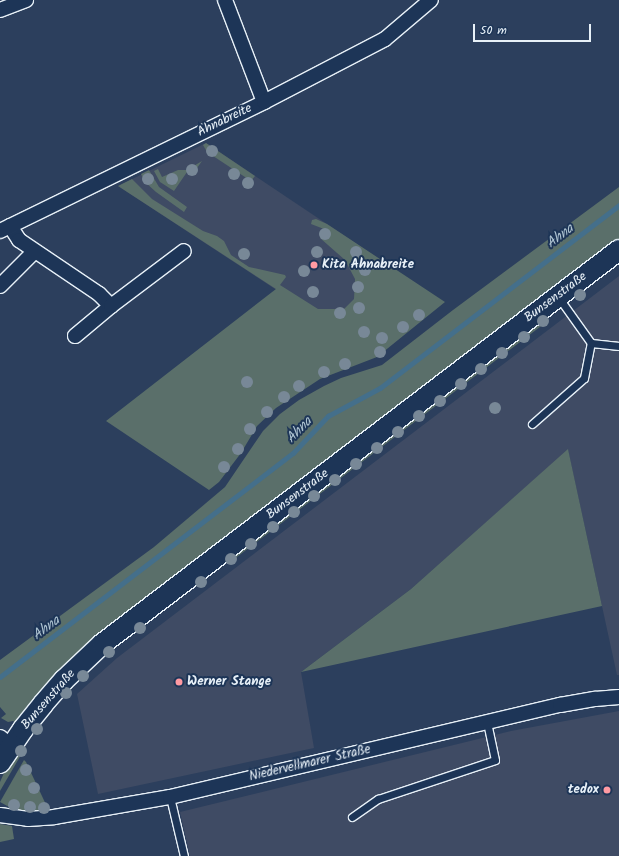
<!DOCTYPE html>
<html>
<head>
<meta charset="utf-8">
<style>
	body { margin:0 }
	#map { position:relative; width:619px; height:856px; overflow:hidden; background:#2c3f5d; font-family:Kalam,sans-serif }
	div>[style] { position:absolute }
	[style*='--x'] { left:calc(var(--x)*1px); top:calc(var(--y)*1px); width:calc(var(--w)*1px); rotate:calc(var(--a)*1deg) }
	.built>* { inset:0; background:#3f4b64 }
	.green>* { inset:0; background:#5a6f6a }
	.stream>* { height:4.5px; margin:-2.25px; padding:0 2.25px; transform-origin:2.25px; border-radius:2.25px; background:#446f8b }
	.roads { filter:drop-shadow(1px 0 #e8f1f8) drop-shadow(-1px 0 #e8f1f8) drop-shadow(0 1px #e8f1f8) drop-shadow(0 -1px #e8f1f8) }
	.lane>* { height:7px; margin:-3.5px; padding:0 3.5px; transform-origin:3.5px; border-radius:3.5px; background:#1d3557 }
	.street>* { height:14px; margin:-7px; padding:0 7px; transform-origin:7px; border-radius:7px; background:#1d3557 }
	.secondary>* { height:20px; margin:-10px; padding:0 10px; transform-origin:10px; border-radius:10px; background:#1d3557 }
	.trees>* { width:12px; height:12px; margin:-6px; border-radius:50%; background:#788897 }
	.dots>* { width:11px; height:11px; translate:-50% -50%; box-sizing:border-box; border:2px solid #1d3557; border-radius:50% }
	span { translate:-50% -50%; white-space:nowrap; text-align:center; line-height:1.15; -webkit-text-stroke:4px #1d3557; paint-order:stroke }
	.street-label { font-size:13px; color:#e8f1f8 }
	.poi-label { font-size:13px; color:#e8f1f8; font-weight:700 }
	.left { translate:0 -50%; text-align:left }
	.right { translate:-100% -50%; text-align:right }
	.water-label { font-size:14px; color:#afc4d2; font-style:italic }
	.scale { position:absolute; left:473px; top:24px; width:118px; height:18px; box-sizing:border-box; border:2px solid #e8f1f8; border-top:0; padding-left:5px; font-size:12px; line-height:14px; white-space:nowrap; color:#e8f1f8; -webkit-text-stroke:3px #1d3557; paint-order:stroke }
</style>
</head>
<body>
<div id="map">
	<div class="built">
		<i style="clip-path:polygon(206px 143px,433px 295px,374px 354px,118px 186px)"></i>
		<i style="clip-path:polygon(619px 276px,619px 675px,617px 675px,568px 450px,411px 589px,301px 672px,314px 748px,98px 794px,77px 694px,117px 658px)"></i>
		<i style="clip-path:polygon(619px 711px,619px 856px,190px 856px,180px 812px,511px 731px)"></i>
	</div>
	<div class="green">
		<i style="clip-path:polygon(206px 143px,255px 176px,251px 181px,207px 152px,203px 145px)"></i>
		<i style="clip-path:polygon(202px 161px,192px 175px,187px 172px,174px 191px,160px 182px,154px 171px,158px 169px,162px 177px,178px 170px,187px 170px)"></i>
		<i style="clip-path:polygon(149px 170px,159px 187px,187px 207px,184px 212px,156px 192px,145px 182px,141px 174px)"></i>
		<i style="clip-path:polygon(132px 179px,152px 199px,203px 231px,217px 236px,224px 241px,231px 255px,249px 267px,285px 275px,286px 277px,280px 285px,318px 309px,344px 309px,354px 299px,355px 279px,345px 260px,320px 238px,324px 229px,311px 224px,312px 220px,316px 219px,327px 224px,445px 302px,377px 357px,320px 379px,276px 408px,257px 426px,241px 453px,219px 482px,209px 490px,106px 421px,276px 289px,118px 186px)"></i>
		<i style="clip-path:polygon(619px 187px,619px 241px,16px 723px,13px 721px,8px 722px,1px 718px,6px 714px,0 707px,0 660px,154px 547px,225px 487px,263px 431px,280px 414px,299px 400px,324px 386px,341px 378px,382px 365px,453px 310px)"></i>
		<i style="clip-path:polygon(543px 318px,549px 320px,229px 563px,228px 558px)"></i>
		<i style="clip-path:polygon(568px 449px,602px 606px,301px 672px,411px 589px)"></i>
		<i style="clip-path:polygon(23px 743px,25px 748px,0 791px,0 782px,4px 773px)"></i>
		<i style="clip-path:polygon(24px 760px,26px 762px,49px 811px,28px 812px,11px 808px,0 802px)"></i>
		<i style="clip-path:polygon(0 824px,12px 826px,14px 839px,0 842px)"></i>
	</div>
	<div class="stream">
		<i style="--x:0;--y:677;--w:369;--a:-37.4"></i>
		<i style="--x:293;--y:453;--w:51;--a:-46.6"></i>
		<i style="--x:328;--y:416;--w:59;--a:-28.3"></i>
		<i style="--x:380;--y:388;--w:301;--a:-37.4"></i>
	</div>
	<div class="roads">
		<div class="lane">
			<i style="--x:591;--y:343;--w:28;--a:6"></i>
			<i style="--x:532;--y:424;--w:69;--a:-41.5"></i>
			<i style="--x:584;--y:378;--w:36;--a:-79"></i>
			<i style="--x:591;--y:343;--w:55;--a:-125.4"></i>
			<i style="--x:170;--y:797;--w:61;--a:76.7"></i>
			<i style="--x:352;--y:817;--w:32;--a:-35"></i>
			<i style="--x:378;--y:799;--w:123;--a:-18.4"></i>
			<i style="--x:495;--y:760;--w:39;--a:-102"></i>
		</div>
		<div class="street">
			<i style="--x:225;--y:0;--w:109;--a:69.1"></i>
			<i style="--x:0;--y:10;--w:28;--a:-21"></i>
			<i style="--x:10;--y:226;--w:17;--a:57"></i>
			<i style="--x:19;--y:240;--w:97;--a:34"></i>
			<i style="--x:99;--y:294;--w:17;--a:45"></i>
			<i style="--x:0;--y:231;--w:294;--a:-26"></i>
			<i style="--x:264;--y:102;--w:136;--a:-27.5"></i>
			<i style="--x:385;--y:39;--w:60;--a:-40.3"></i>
			<i style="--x:0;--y:286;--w:48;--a:-45"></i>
			<i style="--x:75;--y:336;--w:47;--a:-39.8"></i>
			<i style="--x:111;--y:306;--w:91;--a:-37"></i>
			<i style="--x:0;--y:737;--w:14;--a:39"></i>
			<i style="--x:0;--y:815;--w:28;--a:8"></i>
			<i style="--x:28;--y:819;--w:26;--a:-4"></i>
			<i style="--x:54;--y:817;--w:118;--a:-9.8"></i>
			<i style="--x:170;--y:797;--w:401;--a:-13.3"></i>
			<i style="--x:560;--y:705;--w:36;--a:-10"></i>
			<i style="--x:595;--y:699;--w:24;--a:-5"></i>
		</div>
		<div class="secondary">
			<i style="--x:0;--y:763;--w:41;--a:-55.9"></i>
			<i style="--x:23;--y:729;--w:32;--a:-51"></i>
			<i style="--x:43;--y:704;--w:32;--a:-49"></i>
			<i style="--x:64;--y:680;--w:52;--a:-43.5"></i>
			<i style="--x:102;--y:644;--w:650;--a:-37.31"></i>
		</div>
	</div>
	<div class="trees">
		<i style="left:212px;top:151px"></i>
		<i style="left:192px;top:170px"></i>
		<i style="left:234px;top:174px"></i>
		<i style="left:148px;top:179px"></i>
		<i style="left:172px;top:179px"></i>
		<i style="left:248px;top:183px"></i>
		<i style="left:325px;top:234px"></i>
		<i style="left:317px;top:252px"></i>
		<i style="left:356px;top:252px"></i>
		<i style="left:244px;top:254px"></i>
		<i style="left:365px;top:270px"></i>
		<i style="left:304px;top:271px"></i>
		<i style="left:358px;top:287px"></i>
		<i style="left:313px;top:292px"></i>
		<i style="left:580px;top:295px"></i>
		<i style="left:359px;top:308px"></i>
		<i style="left:340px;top:313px"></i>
		<i style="left:419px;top:315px"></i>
		<i style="left:543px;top:321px"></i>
		<i style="left:403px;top:327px"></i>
		<i style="left:364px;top:332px"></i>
		<i style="left:524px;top:337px"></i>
		<i style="left:382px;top:338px"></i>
		<i style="left:380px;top:352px"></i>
		<i style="left:502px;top:353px"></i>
		<i style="left:345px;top:364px"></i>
		<i style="left:481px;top:369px"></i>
		<i style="left:324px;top:372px"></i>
		<i style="left:247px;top:382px"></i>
		<i style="left:461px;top:384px"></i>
		<i style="left:299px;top:386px"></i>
		<i style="left:284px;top:397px"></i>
		<i style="left:440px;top:401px"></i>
		<i style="left:495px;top:408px"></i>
		<i style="left:267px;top:412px"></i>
		<i style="left:419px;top:416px"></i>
		<i style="left:250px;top:429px"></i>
		<i style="left:398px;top:432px"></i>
		<i style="left:377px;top:448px"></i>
		<i style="left:238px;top:449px"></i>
		<i style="left:356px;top:464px"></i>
		<i style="left:224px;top:467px"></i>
		<i style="left:335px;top:480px"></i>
		<i style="left:314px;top:496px"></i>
		<i style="left:294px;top:512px"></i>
		<i style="left:273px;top:527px"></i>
		<i style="left:251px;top:544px"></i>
		<i style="left:231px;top:559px"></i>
		<i style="left:201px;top:582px"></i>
		<i style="left:140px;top:628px"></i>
		<i style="left:109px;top:652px"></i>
		<i style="left:83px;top:676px"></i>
		<i style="left:66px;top:693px"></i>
		<i style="left:37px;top:729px"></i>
		<i style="left:21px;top:751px"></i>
		<i style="left:26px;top:770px"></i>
		<i style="left:34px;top:788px"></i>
		<i style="left:14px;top:805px"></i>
		<i style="left:30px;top:807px"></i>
		<i style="left:44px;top:808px"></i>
	</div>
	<div class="dots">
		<i style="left:314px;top:265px;background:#ff9aa2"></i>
		<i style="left:179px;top:682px;background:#ff9aa2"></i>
		<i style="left:607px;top:790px;background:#ff9aa2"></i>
	</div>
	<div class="street-label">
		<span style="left:225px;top:121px;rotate:-26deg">Ahnabreite</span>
		<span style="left:556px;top:298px;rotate:-37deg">Bunsenstraße</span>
		<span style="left:298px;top:495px;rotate:-37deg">Bunsenstraße</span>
		<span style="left:49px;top:700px;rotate:-49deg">Bunsenstraße</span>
		<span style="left:310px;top:764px;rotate:-13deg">Niedervellmarer Straße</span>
	</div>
	<div class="poi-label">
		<span class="left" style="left:322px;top:265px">Kita Ahnabreite</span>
		<span class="left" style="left:187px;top:682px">Werner Stange</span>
		<span class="right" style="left:599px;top:790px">tedox</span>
	</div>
	<div class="water-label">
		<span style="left:560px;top:236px;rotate:-38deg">Ahna</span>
		<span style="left:299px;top:430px;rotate:-46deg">Ahna</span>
		<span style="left:46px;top:628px;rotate:-37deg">Ahna</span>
	</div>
	<div class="scale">50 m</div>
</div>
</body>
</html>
